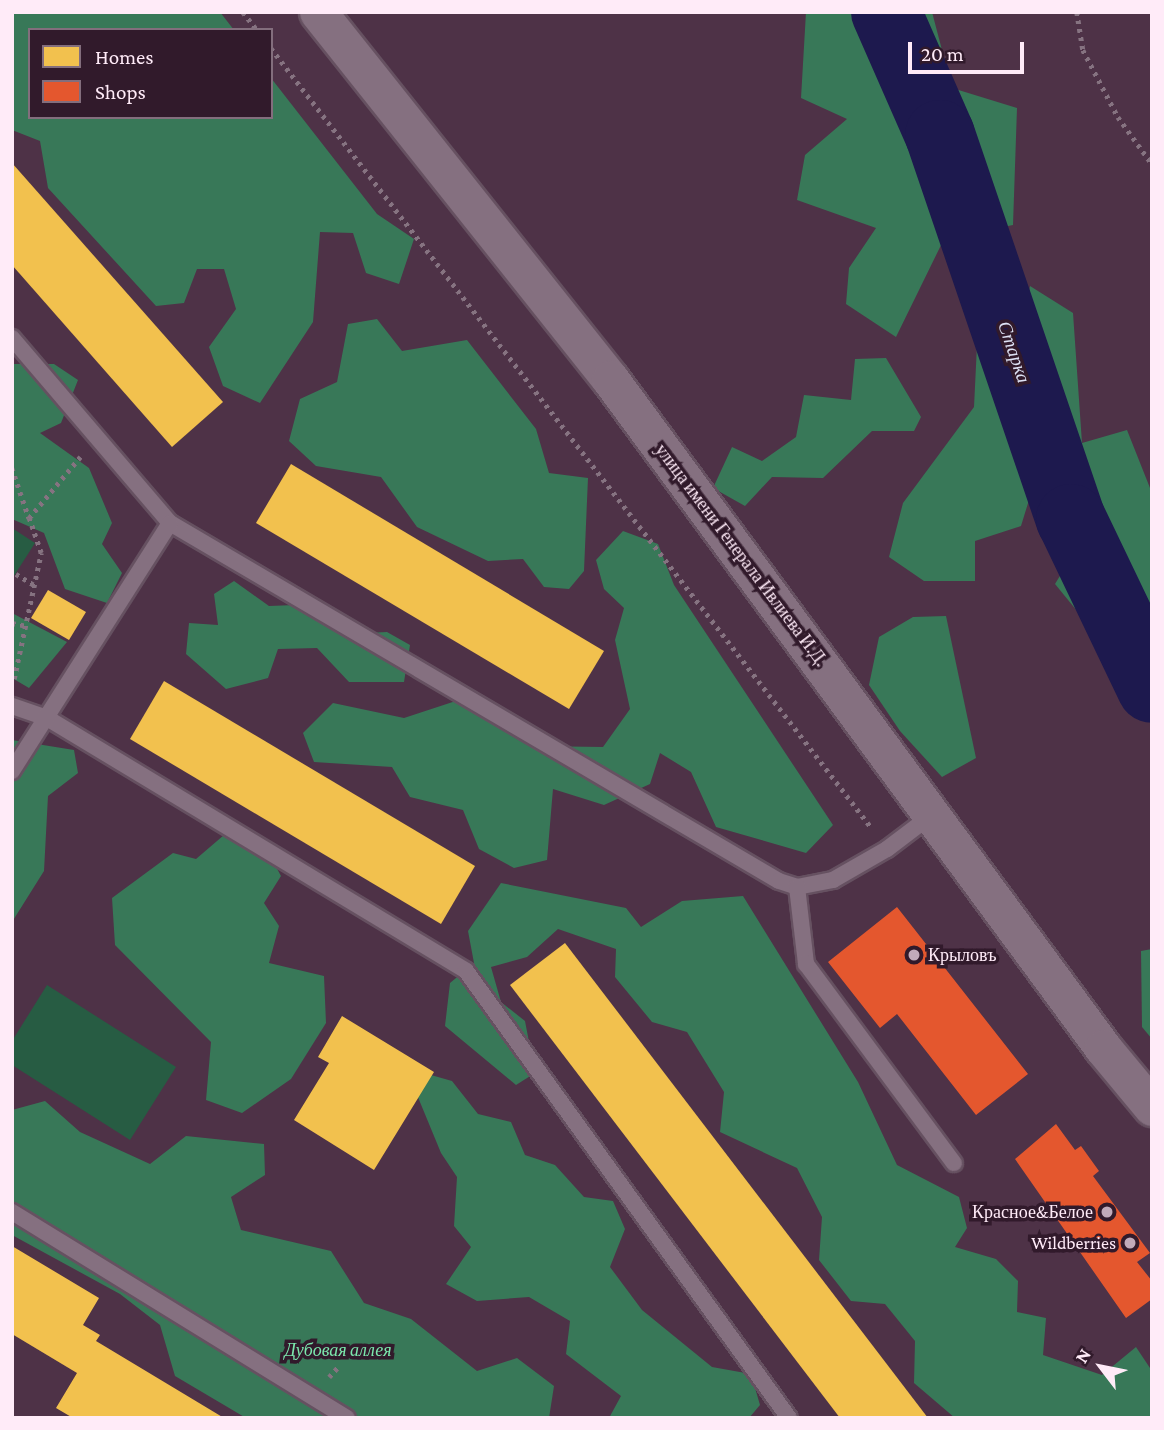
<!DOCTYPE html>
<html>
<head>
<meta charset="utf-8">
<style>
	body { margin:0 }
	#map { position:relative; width:1164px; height:1430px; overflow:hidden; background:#4e3247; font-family:"Crimson Pro",serif }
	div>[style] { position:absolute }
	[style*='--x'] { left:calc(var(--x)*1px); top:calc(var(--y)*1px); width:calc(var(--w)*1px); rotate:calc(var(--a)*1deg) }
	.green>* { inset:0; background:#275c43 }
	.forest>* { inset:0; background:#387858 }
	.homes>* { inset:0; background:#f2c14e }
	.shops>* { inset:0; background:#e4572e }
	.river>* { height:70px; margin:-35px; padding:0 35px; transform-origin:35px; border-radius:35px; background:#1d194e }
	.path>* { height:4.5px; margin-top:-2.25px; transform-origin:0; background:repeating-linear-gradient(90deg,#867381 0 3.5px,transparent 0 8.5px) }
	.roads { filter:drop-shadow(2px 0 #665161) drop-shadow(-2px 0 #665161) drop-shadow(0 2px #665161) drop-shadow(0 -2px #665161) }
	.service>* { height:16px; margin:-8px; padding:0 8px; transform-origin:8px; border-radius:8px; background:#857080 }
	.tertiary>* { height:37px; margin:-18.5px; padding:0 18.5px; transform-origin:18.5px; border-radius:18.5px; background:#857080 }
	.dots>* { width:19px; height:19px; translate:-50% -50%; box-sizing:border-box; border:4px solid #311a2b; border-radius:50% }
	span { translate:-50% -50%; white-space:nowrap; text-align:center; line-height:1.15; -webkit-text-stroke:7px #311a2b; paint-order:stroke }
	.street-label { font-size:18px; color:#ffebf8 }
	.poi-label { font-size:18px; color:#ffebf8 }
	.left { translate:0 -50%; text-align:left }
	.right { translate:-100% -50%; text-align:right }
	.park-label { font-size:18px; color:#7be7ac; font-style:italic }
	.water-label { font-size:19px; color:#dde1f4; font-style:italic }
	.frame { position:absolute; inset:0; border:14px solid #ffebf8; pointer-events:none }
	.legend { position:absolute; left:28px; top:28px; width:245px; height:91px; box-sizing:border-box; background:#311a2b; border:2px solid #836e7d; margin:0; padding:9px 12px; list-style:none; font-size:21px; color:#ffebf8 }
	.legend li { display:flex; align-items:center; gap:14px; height:35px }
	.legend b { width:35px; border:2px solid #836e7d }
	.north { position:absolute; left:1066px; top:1332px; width:70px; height:70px; -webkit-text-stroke:5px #311a2b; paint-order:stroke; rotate:302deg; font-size:19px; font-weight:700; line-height:28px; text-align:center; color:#ffebf8 }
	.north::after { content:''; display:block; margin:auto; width:24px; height:32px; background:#ffebf8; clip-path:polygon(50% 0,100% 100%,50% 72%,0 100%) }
	.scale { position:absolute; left:908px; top:42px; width:116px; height:32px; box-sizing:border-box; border:4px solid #ffebf8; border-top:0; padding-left:9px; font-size:21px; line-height:24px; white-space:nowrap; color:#ffebf8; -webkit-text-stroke:5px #311a2b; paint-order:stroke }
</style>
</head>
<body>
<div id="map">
	<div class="green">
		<i style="clip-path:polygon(12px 528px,35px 543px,12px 579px)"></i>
		<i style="clip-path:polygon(47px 985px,176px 1067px,130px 1140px,12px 1065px,12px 1041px)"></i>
	</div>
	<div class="forest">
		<i style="clip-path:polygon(12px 12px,220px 12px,234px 30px,30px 30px,30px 117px,271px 117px,271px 78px,377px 214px,414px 239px,399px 284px,366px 273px,353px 233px,320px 232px,313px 322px,260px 403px,223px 386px,209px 347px,236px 309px,224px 269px,197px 269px,184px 303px,156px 306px,48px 188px,40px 141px,12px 130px)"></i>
		<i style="clip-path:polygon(806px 12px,932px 12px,952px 88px,1017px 108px,1013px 225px,944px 239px,896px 337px,846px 304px,849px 268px,876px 228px,797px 200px,805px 155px,847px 119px,801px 98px)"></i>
		<i style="clip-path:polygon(1030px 286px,1073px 313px,1082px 443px,1127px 430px,1152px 493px,1152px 660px,1131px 677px,1055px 584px,1072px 556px,1033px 487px,1021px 526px,975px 541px,975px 581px,924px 581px,889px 557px,903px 503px,974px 407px,977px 345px,1023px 325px)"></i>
		<i style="clip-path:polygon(377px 319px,402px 351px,467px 340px,536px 429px,549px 473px,588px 478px,584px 571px,569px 589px,544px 587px,523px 559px,488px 561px,417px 527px,381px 477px,316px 466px,289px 441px,300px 399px,337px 382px,348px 324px)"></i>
		<i style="clip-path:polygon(886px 358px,921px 417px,914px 431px,872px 431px,823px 478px,772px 477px,745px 506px,713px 488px,732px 447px,762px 461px,796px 437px,804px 395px,851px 400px,855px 359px)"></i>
		<i style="clip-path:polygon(12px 364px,54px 364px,78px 380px,61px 423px,40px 433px,89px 468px,112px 523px,102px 544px,122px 573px,107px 603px,65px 589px,44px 533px,12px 519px)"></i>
		<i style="clip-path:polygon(623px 531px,658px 544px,674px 585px,833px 825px,806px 853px,716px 827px,691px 772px,660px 753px,650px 784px,604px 805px,553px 789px,547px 860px,514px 868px,479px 849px,463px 810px,410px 797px,392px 767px,314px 762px,303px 733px,333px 703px,404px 718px,474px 695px,531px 746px,603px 747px,630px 709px,615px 640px,624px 608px,604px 589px,596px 560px)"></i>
		<i style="clip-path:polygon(234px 581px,269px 606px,321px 604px,346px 634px,387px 632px,410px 645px,404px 682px,349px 682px,317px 648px,278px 649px,268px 678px,226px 689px,186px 654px,189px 623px,218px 625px,214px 594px)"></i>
		<i style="clip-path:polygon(12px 613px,67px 642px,29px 688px,12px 678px)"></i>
		<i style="clip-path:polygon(946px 616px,976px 758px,942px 777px,900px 731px,869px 685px,879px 637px,913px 617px)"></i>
		<i style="clip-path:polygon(12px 740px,74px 750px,78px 773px,48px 796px,44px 871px,12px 922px)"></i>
		<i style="clip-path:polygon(224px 835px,263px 843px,281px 876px,264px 903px,279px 926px,269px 963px,324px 976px,326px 1023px,291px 1079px,242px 1113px,206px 1100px,211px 1042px,115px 945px,112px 898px,173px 853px,196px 859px)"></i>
		<i style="clip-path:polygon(501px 883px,626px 908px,641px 927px,682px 901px,743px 896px,858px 1082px,897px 1165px,959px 1197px,967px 1228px,955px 1247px,996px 1259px,1018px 1281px,1017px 1312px,1046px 1318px,1043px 1355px,1102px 1375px,1136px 1347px,1152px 1371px,1152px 1418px,955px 1418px,914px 1383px,915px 1341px,885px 1304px,851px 1301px,819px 1260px,822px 1217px,797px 1168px,720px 1132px,724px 1092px,687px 1032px,652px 1022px,615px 977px,616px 949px,558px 929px,527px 957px,491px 967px,501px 1002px,525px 1021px,535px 1073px,516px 1085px,445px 1026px,450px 983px,474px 963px,468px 931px)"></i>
		<i style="clip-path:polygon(1152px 949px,1152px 1039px,1142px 1027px,1141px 951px)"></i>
		<i style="clip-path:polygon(424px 1073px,452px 1081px,478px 1114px,511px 1122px,525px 1155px,555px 1165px,584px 1197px,613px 1201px,625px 1229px,610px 1267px,642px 1310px,712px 1367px,751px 1374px,760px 1405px,749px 1418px,609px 1418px,621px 1396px,566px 1354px,570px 1321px,529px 1297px,477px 1301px,446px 1284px,471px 1247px,454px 1226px,457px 1177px,441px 1153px,415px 1090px)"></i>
		<i style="clip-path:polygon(45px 1101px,80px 1132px,150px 1164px,186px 1136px,264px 1144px,265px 1175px,231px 1197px,241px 1230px,331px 1251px,364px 1303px,411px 1319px,477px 1371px,517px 1358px,554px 1386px,549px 1418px,246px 1418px,175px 1376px,160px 1325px,120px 1294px,12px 1235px,12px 1110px)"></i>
	</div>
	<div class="homes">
		<i style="clip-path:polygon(12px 163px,223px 402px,172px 447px,12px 265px)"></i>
		<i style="clip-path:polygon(291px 464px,604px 651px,569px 709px,256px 523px)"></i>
		<i style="clip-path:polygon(48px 590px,86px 612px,69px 640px,31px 618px)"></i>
		<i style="clip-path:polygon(164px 681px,475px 866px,441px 924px,130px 739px)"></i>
		<i style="clip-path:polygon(565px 943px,928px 1418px,840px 1418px,510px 985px)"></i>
		<i style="clip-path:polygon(342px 1016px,434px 1072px,374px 1170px,294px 1120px,329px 1063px,318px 1057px)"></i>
		<i style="clip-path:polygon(12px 1246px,99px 1298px,83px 1325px,100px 1335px,96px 1341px,224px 1418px,73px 1418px,56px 1408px,77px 1373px,12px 1334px)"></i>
	</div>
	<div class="shops">
		<i style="clip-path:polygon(897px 907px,1028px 1074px,976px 1115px,897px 1014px,880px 1028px,828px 962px)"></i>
		<i style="clip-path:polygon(1056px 1124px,1075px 1150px,1081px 1146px,1099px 1171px,1093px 1176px,1150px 1253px,1137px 1262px,1152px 1281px,1152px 1299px,1126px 1318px,1015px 1159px)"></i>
	</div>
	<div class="river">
		<i style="--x:886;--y:12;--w:134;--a:66.3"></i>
		<i style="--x:940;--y:135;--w:406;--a:71.2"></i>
		<i style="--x:1071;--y:519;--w:187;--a:64.4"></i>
	</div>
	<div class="path">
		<i style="--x:243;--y:12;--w:23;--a:52"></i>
		<i style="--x:1077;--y:12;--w:38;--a:81"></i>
		<i style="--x:1083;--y:50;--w:76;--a:62.4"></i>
		<i style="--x:1118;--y:117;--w:58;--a:54.1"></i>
		<i style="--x:271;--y:48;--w:983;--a:52.4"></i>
		<i style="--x:12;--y:468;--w:53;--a:71.2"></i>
		<i style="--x:29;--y:518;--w:80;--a:-50.1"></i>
		<i style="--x:16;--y:574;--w:23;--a:31"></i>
		<i style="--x:12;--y:623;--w:15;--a:11"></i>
		<i style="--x:14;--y:679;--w:129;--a:-77.9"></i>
		<i style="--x:41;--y:553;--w:37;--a:-109"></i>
		<i style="--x:329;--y:1377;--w:13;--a:-48"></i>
	</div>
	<div class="roads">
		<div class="service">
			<i style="--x:12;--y:338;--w:243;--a:49.5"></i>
			<i style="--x:170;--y:523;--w:706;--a:30.45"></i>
			<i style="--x:779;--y:881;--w:19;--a:18"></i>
			<i style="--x:797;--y:887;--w:37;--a:-11"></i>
			<i style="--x:833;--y:880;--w:62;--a:-29.9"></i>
			<i style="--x:887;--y:849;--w:56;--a:-37.1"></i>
			<i style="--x:12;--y:706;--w:37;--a:19"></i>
			<i style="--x:47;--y:718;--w:489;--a:31.1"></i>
			<i style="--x:466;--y:971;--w:551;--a:54.15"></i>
			<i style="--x:12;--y:771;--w:294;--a:-57.5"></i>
			<i style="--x:797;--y:887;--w:78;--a:83.3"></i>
			<i style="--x:806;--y:964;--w:248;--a:53.4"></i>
			<i style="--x:12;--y:1212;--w:393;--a:31.6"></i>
		</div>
		<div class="tertiary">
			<i style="--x:318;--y:12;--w:469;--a:51.5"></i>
			<i style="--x:610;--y:379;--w:831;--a:53.61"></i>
			<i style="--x:1103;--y:1048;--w:77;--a:50.3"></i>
		</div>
	</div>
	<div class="dots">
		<i style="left:914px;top:955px;background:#c1aaba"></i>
		<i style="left:1107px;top:1212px;background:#c1aaba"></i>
		<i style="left:1130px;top:1243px;background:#c1aaba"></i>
	</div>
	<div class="street-label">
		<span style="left:741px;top:555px;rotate:53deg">улица имени Генерала Ивлиева И.Д.</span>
	</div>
	<div class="poi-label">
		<span class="left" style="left:928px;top:955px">Крыловъ</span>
		<span class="right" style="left:1093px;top:1212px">Красное&amp;Белое</span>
		<span class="right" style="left:1116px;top:1243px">Wildberries</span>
	</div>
	<div class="park-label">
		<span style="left:338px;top:1350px">Дубовая аллея</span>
	</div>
	<div class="water-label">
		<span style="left:1014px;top:352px;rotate:71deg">Старка</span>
	</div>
	<div class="frame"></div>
	<ul class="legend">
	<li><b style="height:19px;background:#f2c14e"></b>Homes</li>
	<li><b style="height:19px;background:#e4572e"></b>Shops</li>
	</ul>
	<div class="north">N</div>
	<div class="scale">20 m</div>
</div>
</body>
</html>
